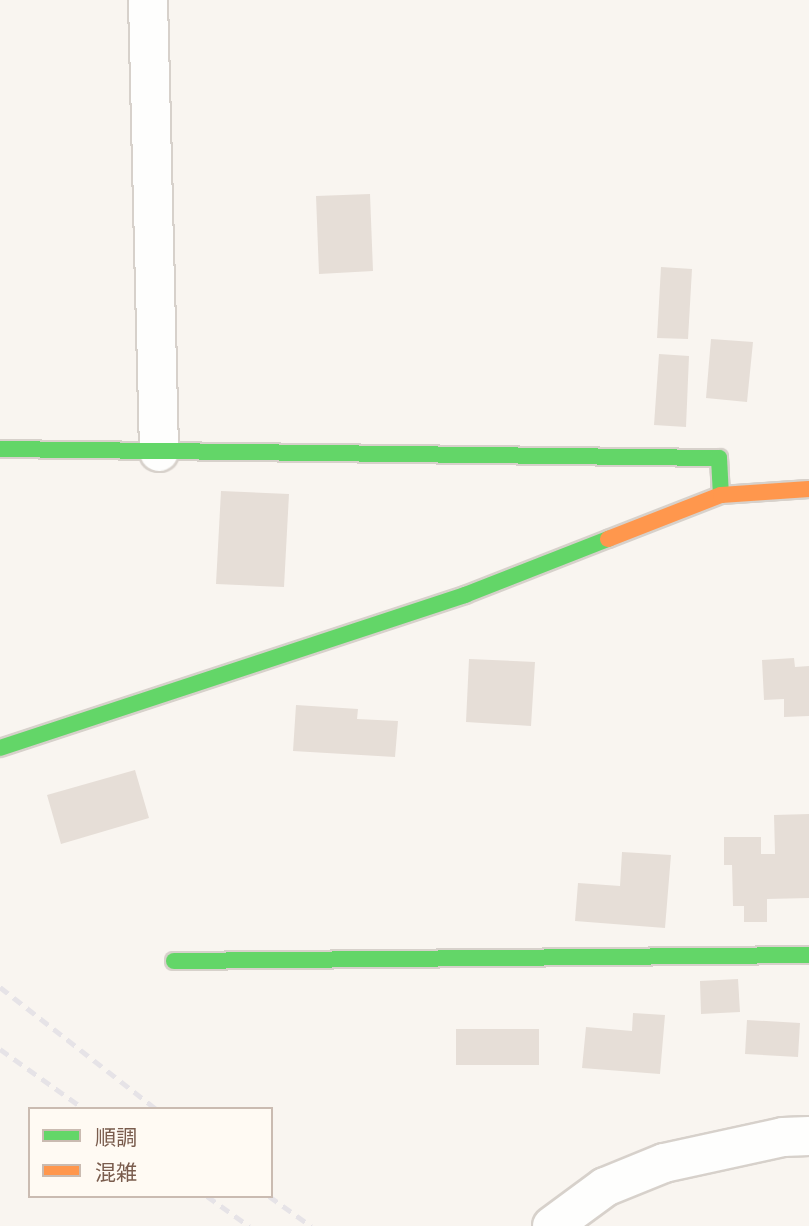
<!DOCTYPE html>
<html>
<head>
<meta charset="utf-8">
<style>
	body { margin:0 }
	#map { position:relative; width:809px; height:1226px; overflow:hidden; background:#f9f5f0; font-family:"PT Sans","Noto Sans JP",sans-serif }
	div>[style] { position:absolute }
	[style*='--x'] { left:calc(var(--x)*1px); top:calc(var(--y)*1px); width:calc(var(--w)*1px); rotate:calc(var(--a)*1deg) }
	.building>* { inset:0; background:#e6ded7 }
	.roads { filter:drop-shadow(2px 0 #d7d1cb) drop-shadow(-2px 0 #d7d1cb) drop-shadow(0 2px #d7d1cb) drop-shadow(0 -2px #d7d1cb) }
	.street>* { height:38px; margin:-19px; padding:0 19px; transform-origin:19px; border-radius:19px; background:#fefefd }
	.fast>* { height:16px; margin:-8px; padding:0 8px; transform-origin:8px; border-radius:8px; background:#63d668 }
	.slow>* { height:16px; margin:-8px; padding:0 8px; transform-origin:8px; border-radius:8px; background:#ff974d }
	.rail>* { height:5px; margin-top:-2.5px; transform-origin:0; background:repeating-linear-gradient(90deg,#e6e3e7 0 10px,transparent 0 17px) }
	span { translate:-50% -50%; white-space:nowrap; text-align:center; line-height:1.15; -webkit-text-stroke:7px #fffaf3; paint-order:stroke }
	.legend { position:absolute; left:28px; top:1107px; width:245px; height:91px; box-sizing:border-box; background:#fffaf3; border:2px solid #cabbb1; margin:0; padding:9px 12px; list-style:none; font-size:21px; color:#7a5c4d }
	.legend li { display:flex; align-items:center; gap:14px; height:35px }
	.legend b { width:35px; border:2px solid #cabbb1 }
</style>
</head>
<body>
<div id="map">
	<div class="building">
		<i style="clip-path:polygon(370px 194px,373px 271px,319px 274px,316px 196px)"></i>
		<i style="clip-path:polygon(661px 267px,692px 269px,688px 339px,657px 338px)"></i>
		<i style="clip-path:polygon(711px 339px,753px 342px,747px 402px,706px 398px)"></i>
		<i style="clip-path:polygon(659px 354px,689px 356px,686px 427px,654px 425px)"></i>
		<i style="clip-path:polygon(221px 491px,289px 494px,284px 587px,216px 584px)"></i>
		<i style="clip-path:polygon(794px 658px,795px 667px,809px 666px,809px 716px,784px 717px,784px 699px,764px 700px,762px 660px)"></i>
		<i style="clip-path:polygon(469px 659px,535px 662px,531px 726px,466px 722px)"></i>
		<i style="clip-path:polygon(296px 705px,358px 709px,357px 719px,398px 721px,395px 757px,293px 751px)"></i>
		<i style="clip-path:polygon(135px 770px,149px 818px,61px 844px,47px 795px)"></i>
		<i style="clip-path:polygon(809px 814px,809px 898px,767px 899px,767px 922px,744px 922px,744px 906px,733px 906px,732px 865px,724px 865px,724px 837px,761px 837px,761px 854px,775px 854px,774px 815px)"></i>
		<i style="clip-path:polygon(622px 852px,671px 855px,665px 928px,575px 921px,578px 883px,620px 886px)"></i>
		<i style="clip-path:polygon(738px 979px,740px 1012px,701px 1014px,700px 981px)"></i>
		<i style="clip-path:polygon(633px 1013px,665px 1015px,660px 1074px,582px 1068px,586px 1027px,632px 1031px)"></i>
		<i style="clip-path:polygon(747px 1020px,800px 1023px,798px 1057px,745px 1054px)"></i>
		<i style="clip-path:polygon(456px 1029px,539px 1029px,539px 1065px,456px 1065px)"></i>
	</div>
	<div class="roads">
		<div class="street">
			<i style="--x:148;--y:0;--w:452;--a:88.6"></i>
			<i style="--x:552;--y:1226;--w:66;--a:-36.3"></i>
			<i style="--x:605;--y:1187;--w:64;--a:-22.1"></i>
			<i style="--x:664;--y:1163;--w:122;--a:-12.3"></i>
			<i style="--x:783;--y:1137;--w:26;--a:-2"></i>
		</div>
		<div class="fast">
			<i style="--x:0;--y:449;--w:719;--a:0.72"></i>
			<i style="--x:719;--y:458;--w:37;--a:87"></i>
			<i style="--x:0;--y:748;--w:490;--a:-18.2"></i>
			<i style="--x:465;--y:595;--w:154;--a:-21.4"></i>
			<i style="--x:174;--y:961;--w:635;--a:-0.54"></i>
		</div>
		<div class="slow">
			<i style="--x:608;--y:539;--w:121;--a:-21.3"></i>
			<i style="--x:721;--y:495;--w:88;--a:-3.9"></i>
		</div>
	</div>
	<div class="rail">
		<i style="--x:0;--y:987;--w:198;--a:38"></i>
		<i style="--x:0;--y:1049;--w:103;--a:35.5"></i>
		<i style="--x:207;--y:1196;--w:52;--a:35.5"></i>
		<i style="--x:269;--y:1196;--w:52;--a:35.5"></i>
	</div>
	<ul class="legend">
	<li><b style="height:9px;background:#63d668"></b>順調</li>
	<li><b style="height:9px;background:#ff974d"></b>混雑</li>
	</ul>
</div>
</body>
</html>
